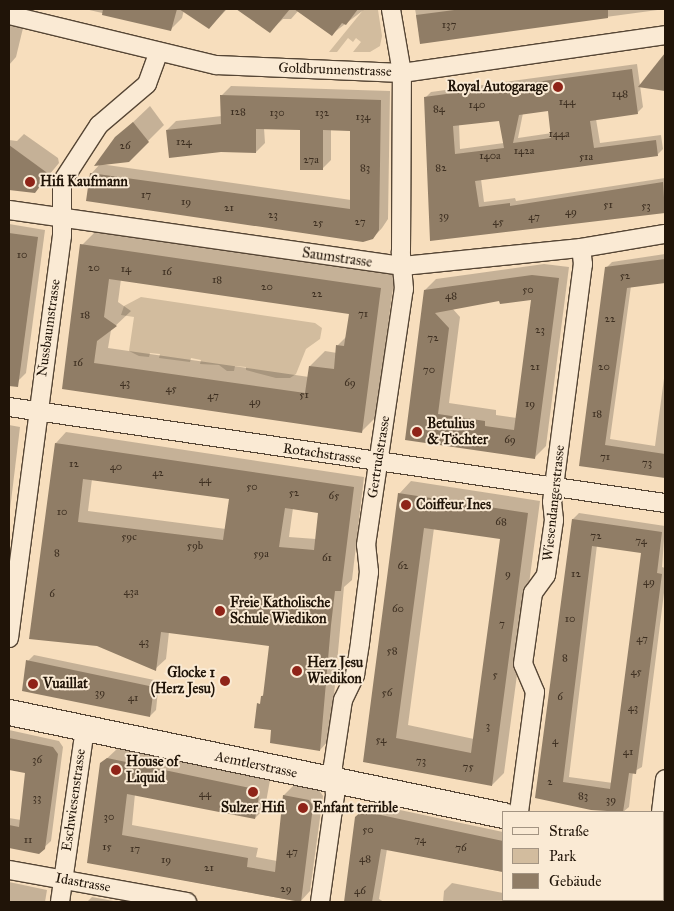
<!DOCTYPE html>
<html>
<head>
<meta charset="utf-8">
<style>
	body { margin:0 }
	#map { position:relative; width:674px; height:911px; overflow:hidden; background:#f7debd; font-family:"IM FELL Great Primer",serif }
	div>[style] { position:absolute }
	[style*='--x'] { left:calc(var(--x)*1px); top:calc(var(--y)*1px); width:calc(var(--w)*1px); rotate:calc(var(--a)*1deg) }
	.green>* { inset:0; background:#d2bc9e }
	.shadow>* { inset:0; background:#0003 }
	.building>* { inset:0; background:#907d66 }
	.roads { filter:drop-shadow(1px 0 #564635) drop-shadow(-1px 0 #564635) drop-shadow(0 1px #564635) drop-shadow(0 -1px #564635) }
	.street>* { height:18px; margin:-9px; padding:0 9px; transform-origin:9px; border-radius:9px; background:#faead4 }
	.secondary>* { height:25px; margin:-12.5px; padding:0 12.5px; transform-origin:12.5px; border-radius:12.5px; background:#faead4 }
	.dots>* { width:14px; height:14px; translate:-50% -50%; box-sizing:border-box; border:2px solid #faead4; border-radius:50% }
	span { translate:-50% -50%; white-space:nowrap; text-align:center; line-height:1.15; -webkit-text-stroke:4px #faead4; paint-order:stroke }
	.number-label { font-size:11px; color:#3c2e20 }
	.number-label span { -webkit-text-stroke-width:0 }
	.street-label { font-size:14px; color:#201408 }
	.poi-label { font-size:14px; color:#201408; font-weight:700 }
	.right { translate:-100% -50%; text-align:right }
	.left { translate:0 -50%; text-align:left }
	.frame { position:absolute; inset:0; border:10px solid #201408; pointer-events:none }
	.legend { position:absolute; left:502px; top:811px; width:162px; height:90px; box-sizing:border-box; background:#faead4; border:1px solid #a39482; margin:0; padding:6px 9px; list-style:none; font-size:15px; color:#201408 }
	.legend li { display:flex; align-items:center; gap:10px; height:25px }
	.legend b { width:25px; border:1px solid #a39482 }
</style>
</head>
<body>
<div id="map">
	<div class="green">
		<i style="clip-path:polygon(364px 9px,378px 10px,382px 36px,380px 46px,370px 52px,353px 52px,361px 42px,356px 38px,353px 42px,348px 38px,337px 52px,329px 52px)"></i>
		<i style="clip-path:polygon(141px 297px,315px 323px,322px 328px,320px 339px,306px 349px,296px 374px,290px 378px,276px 378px,246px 370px,246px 367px,235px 366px,234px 371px,227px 371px,219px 365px,200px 364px,201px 360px,191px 358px,190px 362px,159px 358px,160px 354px,150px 353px,149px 357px,139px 356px,129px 351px,134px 317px,121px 315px,124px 306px)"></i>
	</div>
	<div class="shadow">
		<i style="clip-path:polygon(85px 9px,227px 9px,209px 28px,184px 10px,182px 18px,171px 29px)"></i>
		<i style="clip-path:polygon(246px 9px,365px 9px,332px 34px,299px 10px,291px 19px,283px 19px,270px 31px,244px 14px)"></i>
		<i style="clip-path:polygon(415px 9px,665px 9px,421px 42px)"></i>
		<i style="clip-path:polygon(9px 20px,24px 24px,16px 57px,9px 65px)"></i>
		<i style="clip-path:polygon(665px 56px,665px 98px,660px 61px)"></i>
		<i style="clip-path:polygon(evenodd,637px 64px,643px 107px,637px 113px,596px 119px,600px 143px,661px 135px,663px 149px,657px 155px,481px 179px,484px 202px,515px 198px,516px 201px,665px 178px,665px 212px,431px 240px,425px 98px,431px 92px,637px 64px,549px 110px,552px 133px,518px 138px,523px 113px,549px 110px,637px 64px,500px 119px,504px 143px,460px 149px,459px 124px,500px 119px)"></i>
		<i style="clip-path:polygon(231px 86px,390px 91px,388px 219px,382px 228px,373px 238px,91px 174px,100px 164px,351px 200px,352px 130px,331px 129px,331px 160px,322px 169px,301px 129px,264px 128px,265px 143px,256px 152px,167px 130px,176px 121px,222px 116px,222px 95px)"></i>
		<i style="clip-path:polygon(150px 106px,164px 125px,128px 161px,129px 126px)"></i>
		<i style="clip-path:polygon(24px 134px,58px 158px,59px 163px,35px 192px,9px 188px,9px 140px,17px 141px)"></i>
		<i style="clip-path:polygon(9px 224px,45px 230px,26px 373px,18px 381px,9px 380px)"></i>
		<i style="clip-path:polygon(evenodd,97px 230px,395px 273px,376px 417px,361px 432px,63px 388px,82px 245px,97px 230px,121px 279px,350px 313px,347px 336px,338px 345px,337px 353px,325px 351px,310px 366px,309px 377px,108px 348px,111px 330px,131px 311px,118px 302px,121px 279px)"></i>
		<i style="clip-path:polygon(665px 254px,665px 282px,631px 286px,610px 439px,655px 446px,665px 371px,665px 476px,580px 465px,606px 268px,612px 262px)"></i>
		<i style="clip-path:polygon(evenodd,544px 264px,569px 267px,546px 446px,535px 457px,406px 439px,425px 290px,436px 279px,544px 264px,533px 298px,517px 418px,496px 415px,496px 410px,449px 403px,460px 317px,452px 308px,500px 299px,533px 298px)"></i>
		<i style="clip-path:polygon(9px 425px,20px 427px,9px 518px)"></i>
		<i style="clip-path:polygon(evenodd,66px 432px,364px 477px,352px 580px,344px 587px,330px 739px,320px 750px,272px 729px,262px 696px,265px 693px,271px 645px,169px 632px,166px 659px,155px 669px,97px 645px,31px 638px,56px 443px,66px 432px,92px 479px,230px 498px,226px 529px,88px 511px,92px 479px,66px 432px,293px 508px,320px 512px,316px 539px,289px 537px,293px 508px)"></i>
		<i style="clip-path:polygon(evenodd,411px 481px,540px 501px,504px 773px,492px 785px,364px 761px,399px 494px,411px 481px,434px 528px,501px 538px,474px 739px,408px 725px,434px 528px)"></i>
		<i style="clip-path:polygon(evenodd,579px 513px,665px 526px,662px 567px,665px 568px,665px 585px,642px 767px,633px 772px,629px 807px,623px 812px,536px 797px,573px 519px,579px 513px,597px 545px,643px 552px,613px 783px,569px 777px,597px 545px)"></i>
		<i style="clip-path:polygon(34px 655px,159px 681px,156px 710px,150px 716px,28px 661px)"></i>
		<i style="clip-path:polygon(9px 730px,59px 741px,63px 747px,51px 841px,38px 853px,9px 847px,9px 818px,21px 820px,27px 772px,9px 768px)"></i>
		<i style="clip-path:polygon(118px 748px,270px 780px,265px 808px,255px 818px,135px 794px,132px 825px,258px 848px,256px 857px,277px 861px,284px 795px,294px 785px,319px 790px,323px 796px,310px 891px,300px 902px,88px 862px,101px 764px)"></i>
		<i style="clip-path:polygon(372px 804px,503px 832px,503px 872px,387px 849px,379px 899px,384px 902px,346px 902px,357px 817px)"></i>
		<i style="clip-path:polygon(9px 882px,47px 890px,45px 902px,9px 902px)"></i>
		<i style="clip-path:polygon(452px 883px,503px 893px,503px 900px,545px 902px,443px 902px,444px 891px)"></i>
		<i style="clip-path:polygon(92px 897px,119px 902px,87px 902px)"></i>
		<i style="clip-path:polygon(590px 900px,625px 900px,590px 902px)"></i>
	</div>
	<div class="building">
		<i style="clip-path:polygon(103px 9px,177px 9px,171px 31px,102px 15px)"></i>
		<i style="clip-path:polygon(179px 9px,226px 9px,209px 29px)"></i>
		<i style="clip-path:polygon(236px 9px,290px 9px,270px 33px)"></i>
		<i style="clip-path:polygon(294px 9px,358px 9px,346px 25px,342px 23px,332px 36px)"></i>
		<i style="clip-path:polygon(462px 9px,608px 9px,608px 18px,420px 44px,416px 15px)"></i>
		<i style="clip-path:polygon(665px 53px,665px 91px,638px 87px)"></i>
		<i style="clip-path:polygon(evenodd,632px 69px,638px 114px,590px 121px,594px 148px,656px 140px,658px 156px,475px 181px,479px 207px,510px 203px,510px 206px,663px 182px,665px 213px,430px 241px,424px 97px,632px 69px,548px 111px,551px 138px,513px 143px,519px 115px,548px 111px,632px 69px,499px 121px,504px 148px,455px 154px,453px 126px,499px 121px)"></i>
		<i style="clip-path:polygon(220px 95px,381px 100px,379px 230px,373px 239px,363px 242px,86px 201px,90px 173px,350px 209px,350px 131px,323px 130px,323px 170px,300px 170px,300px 130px,256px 129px,256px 153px,221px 152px,169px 158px,166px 130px,221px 124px)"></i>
		<i style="clip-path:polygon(133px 122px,149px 142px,129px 162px,94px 166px,115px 137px)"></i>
		<i style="clip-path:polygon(9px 145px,46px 172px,47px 177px,35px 193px,9px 190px)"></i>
		<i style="clip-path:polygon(9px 233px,38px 237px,18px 387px,9px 386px)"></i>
		<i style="clip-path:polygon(evenodd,80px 244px,381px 288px,362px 433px,62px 389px,80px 244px,109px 279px,349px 314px,344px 346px,336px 345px,334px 369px,309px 366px,305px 393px,94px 363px,97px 341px,117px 326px,104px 317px,109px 279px)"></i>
		<i style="clip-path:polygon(665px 259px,665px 283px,627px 288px,605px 445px,665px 454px,665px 478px,579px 466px,605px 267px)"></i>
		<i style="clip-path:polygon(evenodd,532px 275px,559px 278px,535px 459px,405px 440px,424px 290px,532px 275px,531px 300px,514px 430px,485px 426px,485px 421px,438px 414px,449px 328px,435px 313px,499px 301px,500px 304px,531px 300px)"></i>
		<i style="clip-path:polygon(evenodd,55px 443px,354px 487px,341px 591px,335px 591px,331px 625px,320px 751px,270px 743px,271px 730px,254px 728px,257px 703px,260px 704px,261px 696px,263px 696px,269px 646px,161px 632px,156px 671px,97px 646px,29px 639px,55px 443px,83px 479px,229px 499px,223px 540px,78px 522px,83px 479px,55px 443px,285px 508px,318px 513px,314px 550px,279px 547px,285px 508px)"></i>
		<i style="clip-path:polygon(evenodd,398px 493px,528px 513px,492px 786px,363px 762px,398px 493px,424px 528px,500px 539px,471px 753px,396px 738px,424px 528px)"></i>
		<i style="clip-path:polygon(evenodd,572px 519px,662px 532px,657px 573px,662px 574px,636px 774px,629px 773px,623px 812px,591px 810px,535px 798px,572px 519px,592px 546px,641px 553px,610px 789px,563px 782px,592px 546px)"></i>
		<i style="clip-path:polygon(26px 660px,154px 687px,150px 717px,22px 691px)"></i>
		<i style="clip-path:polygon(9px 738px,53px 747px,58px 754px,45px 849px,39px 854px,9px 848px,9px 825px,19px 827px,25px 773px,9px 770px)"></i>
		<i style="clip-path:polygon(107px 758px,260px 790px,255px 819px,127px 794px,122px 835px,248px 858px,247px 867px,275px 872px,283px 795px,309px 800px,313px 806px,301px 902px,87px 863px,100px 763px)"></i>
		<i style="clip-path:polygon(362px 811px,503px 841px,503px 872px,381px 849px,372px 902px,344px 902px,355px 817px)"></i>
	</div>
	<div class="roads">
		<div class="street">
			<i style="--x:9;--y:15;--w:213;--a:13.6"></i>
			<i style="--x:216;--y:65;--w:186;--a:2.5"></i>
			<i style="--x:402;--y:73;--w:266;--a:-8.2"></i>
			<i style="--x:9;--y:210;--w:398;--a:8.1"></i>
			<i style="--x:403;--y:266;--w:179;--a:-5.8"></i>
			<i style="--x:581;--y:248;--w:85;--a:-9.5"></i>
			<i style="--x:9;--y:407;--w:663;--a:8.33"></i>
			<i style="--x:9;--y:638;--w:405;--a:-82.5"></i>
			<i style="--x:62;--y:236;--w:54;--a:-90"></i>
			<i style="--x:62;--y:182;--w:68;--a:-57"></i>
			<i style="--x:99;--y:125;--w:63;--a:-40.5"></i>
			<i style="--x:147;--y:84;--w:33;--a:-70"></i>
			<i style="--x:519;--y:812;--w:121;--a:-82.4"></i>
			<i style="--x:535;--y:692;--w:30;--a:-113"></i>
			<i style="--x:523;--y:664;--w:72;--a:-82"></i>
			<i style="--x:533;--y:593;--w:22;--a:-54"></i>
			<i style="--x:546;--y:575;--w:56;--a:-81.7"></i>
			<i style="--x:554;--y:520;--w:18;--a:-96"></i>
			<i style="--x:552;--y:502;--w:240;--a:-82.6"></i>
			<i style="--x:583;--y:264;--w:16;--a:-97"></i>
			<i style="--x:661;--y:812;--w:33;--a:-83"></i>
			<i style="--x:9;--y:870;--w:181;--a:10.2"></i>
			<i style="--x:60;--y:902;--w:176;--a:-81.8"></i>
			<i style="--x:320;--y:902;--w:108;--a:-82"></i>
			<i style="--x:335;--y:795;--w:29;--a:-94"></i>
			<i style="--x:333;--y:766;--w:67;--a:-81.4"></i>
			<i style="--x:343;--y:700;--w:28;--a:-64"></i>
			<i style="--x:355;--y:675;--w:32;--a:-81"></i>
			<i style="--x:360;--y:643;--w:72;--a:-82.8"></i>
			<i style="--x:369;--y:572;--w:27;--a:-96"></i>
			<i style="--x:366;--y:545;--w:259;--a:-81.6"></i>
			<i style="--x:404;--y:289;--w:38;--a:-95"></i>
			<i style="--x:401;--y:251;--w:178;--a:-89.7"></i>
			<i style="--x:402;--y:73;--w:65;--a:-99.8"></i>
			<i style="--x:649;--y:902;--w:2;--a:-90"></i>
		</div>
		<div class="secondary">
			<i style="--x:9;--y:712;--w:505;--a:11.78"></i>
			<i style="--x:663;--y:847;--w:2;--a:0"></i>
		</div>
	</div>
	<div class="dots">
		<i style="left:558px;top:87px;background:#8f2418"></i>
		<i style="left:30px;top:182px;background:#8f2418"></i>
		<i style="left:417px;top:432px;background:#8f2418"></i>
		<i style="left:406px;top:505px;background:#8f2418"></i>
		<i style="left:220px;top:611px;background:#8f2418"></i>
		<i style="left:297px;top:671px;background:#8f2418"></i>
		<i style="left:225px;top:681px;background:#8f2418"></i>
		<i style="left:33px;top:684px;background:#8f2418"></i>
		<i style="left:116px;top:770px;background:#8f2418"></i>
		<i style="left:253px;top:792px;background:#8f2418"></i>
		<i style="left:303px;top:808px;background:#8f2418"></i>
	</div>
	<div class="number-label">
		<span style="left:449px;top:25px">137</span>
		<span style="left:620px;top:94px">148</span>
		<span style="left:567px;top:102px">144</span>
		<span style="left:477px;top:105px">140</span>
		<span style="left:439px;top:109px">84</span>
		<span style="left:238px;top:112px">128</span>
		<span style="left:277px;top:113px">130</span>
		<span style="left:322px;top:113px">132</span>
		<span style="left:363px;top:117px">134</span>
		<span style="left:559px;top:134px">144a</span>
		<span style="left:184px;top:142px">124</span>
		<span style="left:125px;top:146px">26</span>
		<span style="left:524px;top:151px">142a</span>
		<span style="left:490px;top:156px">140a</span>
		<span style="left:586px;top:157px">51a</span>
		<span style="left:311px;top:160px">27a</span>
		<span style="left:365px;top:168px">83</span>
		<span style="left:441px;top:168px">82</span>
		<span style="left:146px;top:195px">17</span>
		<span style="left:186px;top:202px">19</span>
		<span style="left:608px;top:205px">51</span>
		<span style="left:646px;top:206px">53</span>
		<span style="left:229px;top:208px">21</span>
		<span style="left:571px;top:212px">49</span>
		<span style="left:273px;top:215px">23</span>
		<span style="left:444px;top:216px">39</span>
		<span style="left:534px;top:217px">47</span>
		<span style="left:360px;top:222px">27</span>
		<span style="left:498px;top:222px">45</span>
		<span style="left:318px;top:223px">25</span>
		<span style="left:22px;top:255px">10</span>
		<span style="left:94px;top:268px">20</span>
		<span style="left:126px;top:269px">14</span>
		<span style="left:167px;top:272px">16</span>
		<span style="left:625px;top:276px">52</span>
		<span style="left:217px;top:280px">18</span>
		<span style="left:267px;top:287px">20</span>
		<span style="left:528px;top:290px">50</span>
		<span style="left:317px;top:294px">22</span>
		<span style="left:451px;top:296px">48</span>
		<span style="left:363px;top:314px">71</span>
		<span style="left:85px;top:315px">18</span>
		<span style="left:610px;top:319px">22</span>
		<span style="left:540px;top:330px">23</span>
		<span style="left:433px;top:338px">72</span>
		<span style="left:78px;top:363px">16</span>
		<span style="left:535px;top:367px">21</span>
		<span style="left:604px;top:367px">20</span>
		<span style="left:429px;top:370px">70</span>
		<span style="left:125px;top:383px">43</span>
		<span style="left:350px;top:383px">69</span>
		<span style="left:171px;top:389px">45</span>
		<span style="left:304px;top:395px">51</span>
		<span style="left:213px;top:396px">47</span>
		<span style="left:255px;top:402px">49</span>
		<span style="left:530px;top:404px">19</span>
		<span style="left:597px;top:414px">18</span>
		<span style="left:510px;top:440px">69</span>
		<span style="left:605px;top:457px">71</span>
		<span style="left:647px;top:463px">73</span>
		<span style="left:74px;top:464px">12</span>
		<span style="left:116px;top:467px">40</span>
		<span style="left:158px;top:473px">42</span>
		<span style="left:205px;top:480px">44</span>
		<span style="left:252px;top:487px">50</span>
		<span style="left:294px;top:493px">52</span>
		<span style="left:334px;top:496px">65</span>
		<span style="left:62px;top:512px">10</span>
		<span style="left:501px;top:522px">68</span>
		<span style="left:596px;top:536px">72</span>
		<span style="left:129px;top:537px">59c</span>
		<span style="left:641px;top:541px">74</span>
		<span style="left:195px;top:546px">59b</span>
		<span style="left:57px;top:553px">8</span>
		<span style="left:261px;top:554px">59a</span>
		<span style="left:327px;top:558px">61</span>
		<span style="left:403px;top:566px">62</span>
		<span style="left:508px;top:574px">9</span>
		<span style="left:576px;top:574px">12</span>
		<span style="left:649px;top:582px">49</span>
		<span style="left:131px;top:592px">43a</span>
		<span style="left:52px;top:594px">6</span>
		<span style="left:398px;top:609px">60</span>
		<span style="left:570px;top:619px">10</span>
		<span style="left:502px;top:624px">7</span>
		<span style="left:642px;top:639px">47</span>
		<span style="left:144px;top:642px">43</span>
		<span style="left:392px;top:651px">58</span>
		<span style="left:565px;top:658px">8</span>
		<span style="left:636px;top:672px">45</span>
		<span style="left:495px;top:675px">5</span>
		<span style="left:100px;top:693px">39</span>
		<span style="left:387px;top:693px">56</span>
		<span style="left:560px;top:697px">6</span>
		<span style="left:133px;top:698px">41</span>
		<span style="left:633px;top:708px">43</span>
		<span style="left:488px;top:726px">3</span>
		<span style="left:381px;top:740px">54</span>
		<span style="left:555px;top:741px">4</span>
		<span style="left:628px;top:752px">41</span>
		<span style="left:37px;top:760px">36</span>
		<span style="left:421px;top:761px">73</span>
		<span style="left:468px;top:767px">75</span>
		<span style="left:550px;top:782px">2</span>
		<span style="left:205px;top:794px">44</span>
		<span style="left:583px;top:796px">83</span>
		<span style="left:37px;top:798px">33</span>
		<span style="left:611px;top:800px">39</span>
		<span style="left:109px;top:817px">30</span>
		<span style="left:368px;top:830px">50</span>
		<span style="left:28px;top:840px">11</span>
		<span style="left:420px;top:840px">74</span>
		<span style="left:107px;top:847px">15</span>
		<span style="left:461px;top:848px">76</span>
		<span style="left:135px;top:849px">17</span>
		<span style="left:292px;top:852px">47</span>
		<span style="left:365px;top:859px">48</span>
		<span style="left:166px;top:860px">19</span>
		<span style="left:209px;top:868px">21</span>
		<span style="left:286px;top:889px">29</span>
		<span style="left:360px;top:891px">46</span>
	</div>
	<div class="street-label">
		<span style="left:335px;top:70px;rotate:2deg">Goldbrunnenstrasse</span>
		<span style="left:337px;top:258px;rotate:8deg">Saumstrasse</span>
		<span style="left:49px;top:328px;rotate:-82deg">Nussbaumstrasse</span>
		<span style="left:322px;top:454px;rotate:8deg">Rotachstrasse</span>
		<span style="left:379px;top:457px;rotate:-81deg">Gertrudstrasse</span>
		<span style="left:554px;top:503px;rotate:-84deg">Wiesendangerstrasse</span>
		<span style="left:256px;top:765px;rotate:12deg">Aemtlerstrasse</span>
		<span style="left:74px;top:800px;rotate:-82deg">Eschwiesenstrasse</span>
		<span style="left:83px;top:883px;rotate:10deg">Idastrasse</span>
	</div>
	<div class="poi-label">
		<span class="right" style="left:548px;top:87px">Royal Autogarage</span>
		<span class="left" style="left:40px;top:182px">Hifi Kaufmann</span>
		<span class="left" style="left:427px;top:432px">Betulius<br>&amp; Töchter</span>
		<span class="left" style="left:416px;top:505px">Coiffeur Ines</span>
		<span class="left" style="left:230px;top:611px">Freie Katholische<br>Schule Wiedikon</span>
		<span class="left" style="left:307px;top:671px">Herz Jesu<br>Wiedikon</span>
		<span class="right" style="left:215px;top:681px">Glocke 1<br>(Herz Jesu)</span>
		<span class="left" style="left:43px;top:684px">Vuaillat</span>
		<span class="left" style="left:126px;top:770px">House of<br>Liquid</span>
		<span style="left:253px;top:808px">Sulzer Hifi</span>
		<span class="left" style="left:313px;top:808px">Enfant terrible</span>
	</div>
	<div class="frame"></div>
	<ul class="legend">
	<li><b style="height:6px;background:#faead4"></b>Straße</li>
	<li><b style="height:14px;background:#d2bc9e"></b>Park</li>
	<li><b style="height:14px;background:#907d66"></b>Gebäude</li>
	</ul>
</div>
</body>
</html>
